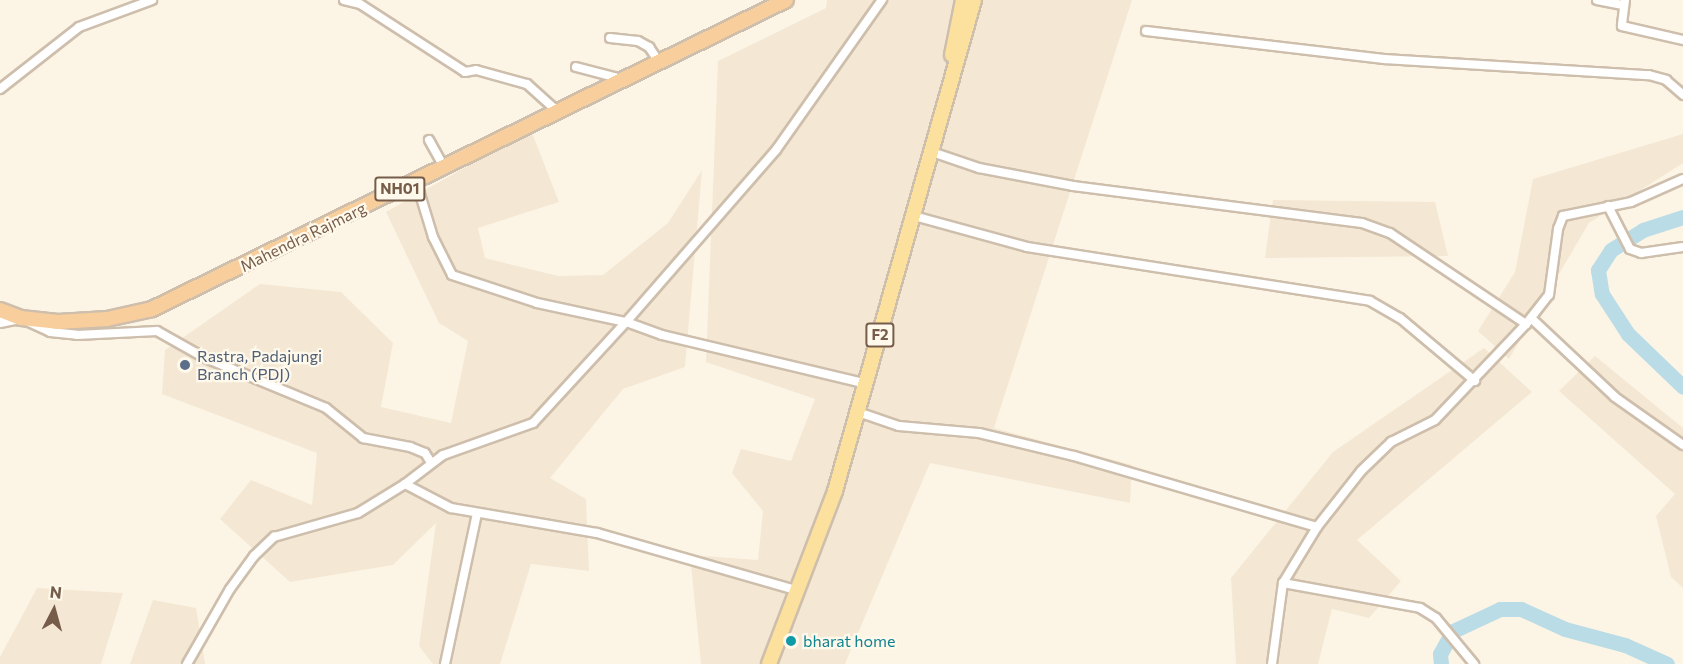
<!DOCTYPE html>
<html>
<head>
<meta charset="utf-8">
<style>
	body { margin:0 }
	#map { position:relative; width:1683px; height:664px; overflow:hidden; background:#fcf5e5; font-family:Commissioner,sans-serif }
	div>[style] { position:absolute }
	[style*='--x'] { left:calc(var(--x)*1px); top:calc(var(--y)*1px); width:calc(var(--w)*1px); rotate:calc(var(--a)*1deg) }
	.residential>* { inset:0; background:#f4e8d4 }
	.river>* { height:15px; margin:-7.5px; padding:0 7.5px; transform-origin:7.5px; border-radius:7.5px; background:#badce6 }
	.roads { filter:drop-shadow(2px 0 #cebeac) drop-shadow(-2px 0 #cebeac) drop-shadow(0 2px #cebeac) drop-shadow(0 -2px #cebeac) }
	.minor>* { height:8px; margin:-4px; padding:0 4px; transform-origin:4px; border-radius:4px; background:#fff }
	.tertiary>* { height:10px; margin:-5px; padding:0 5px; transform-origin:5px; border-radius:5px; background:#fff }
	.primary>* { height:14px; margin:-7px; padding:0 7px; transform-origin:7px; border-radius:7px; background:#fbe09e }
	.trunk>* { height:14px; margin:-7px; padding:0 7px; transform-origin:7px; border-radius:7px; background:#f9ce9d }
	.dots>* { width:16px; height:16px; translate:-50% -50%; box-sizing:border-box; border:3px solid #fff9ec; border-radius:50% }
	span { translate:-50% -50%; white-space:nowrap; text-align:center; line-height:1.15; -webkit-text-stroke:4.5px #fff9ec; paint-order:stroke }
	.shield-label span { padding:2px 4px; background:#fff9ec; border:2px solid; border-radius:4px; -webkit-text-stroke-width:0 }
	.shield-label { font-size:15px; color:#765d4a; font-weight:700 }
	.street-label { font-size:16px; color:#765d4a }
	.service-label { font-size:16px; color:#4e5e75 }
	.left { translate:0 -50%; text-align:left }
	.culture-label { font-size:16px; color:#0d838f }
	.north { position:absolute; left:24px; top:580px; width:60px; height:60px; -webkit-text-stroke:4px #fff9ec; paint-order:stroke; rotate:6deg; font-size:16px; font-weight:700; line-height:24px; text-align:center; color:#765d4a }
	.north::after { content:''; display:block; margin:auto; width:21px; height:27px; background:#765d4a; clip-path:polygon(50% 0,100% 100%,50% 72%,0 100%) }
</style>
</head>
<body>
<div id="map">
	<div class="residential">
		<i style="clip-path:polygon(827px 0,1132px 0,994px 428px,1132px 465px,1130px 503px,930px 463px,845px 664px,701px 664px,690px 555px,758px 560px,763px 511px,732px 473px,741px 449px,791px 461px,815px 399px,706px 362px,718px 61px,826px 8px)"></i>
		<i style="clip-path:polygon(531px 130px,559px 202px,478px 228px,485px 258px,558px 276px,603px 275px,668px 223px,702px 170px,685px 367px,623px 389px,550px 478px,586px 499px,589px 571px,531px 564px,500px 664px,433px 664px,419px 646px,436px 523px,393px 565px,290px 582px,220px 519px,251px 480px,312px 505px,317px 453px,162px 394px,165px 350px,260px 284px,341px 292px,393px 343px,381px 407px,451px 423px,468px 341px,439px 323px,386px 212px)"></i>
		<i style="clip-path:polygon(1683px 134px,1683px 163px,1589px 223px,1509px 359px,1478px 331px,1515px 272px,1533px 179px)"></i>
		<i style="clip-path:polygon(1273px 200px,1435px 202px,1448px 256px,1265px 258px)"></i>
		<i style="clip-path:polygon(1484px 348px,1532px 392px,1357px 540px,1401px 581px,1369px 618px,1332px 609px,1318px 664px,1236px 664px,1231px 578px,1333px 452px)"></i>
		<i style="clip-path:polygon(1595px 356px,1683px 428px,1683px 588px,1671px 577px,1656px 516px,1675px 494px,1559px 391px)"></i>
		<i style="clip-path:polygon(37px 588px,123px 593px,101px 664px,0 664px,0 657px)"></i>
		<i style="clip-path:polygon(153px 600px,196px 608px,205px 664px,130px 664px)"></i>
	</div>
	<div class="river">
		<i style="--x:1683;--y:217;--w:42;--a:162"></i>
		<i style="--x:1643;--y:230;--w:38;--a:148"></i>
		<i style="--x:1611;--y:250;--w:24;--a:123"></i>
		<i style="--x:1598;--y:270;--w:24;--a:81"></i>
		<i style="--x:1602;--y:294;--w:48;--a:57"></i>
		<i style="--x:1628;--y:334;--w:76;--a:43.9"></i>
		<i style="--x:1441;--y:664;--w:10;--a:-96"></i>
		<i style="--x:1440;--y:654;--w:26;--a:-61"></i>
		<i style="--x:1453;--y:631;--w:52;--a:-25.1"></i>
		<i style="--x:1500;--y:609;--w:21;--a:0"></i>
		<i style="--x:1521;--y:609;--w:48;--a:24.4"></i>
		<i style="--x:1565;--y:629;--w:62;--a:14.9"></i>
		<i style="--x:1625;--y:645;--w:46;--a:24.3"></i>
	</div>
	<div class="roads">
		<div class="minor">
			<i style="--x:344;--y:0;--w:16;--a:14"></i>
			<i style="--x:360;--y:4;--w:125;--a:32.9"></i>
			<i style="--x:465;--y:72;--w:11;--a:-10"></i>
			<i style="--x:476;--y:70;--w:53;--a:15.4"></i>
			<i style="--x:527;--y:84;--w:40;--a:42"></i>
			<i style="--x:1597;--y:0;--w:26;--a:11"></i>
			<i style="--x:1625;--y:0;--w:26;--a:97"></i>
			<i style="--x:1622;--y:26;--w:63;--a:12.9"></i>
			<i style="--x:1146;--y:31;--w:240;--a:6.7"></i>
			<i style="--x:1384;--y:59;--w:265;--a:3.5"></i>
			<i style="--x:1649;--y:75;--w:18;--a:16"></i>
			<i style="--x:1666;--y:80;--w:23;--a:41"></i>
			<i style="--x:610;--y:38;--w:28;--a:6"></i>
			<i style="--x:638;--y:41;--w:13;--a:29"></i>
			<i style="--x:649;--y:47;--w:18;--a:56"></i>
			<i style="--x:576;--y:67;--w:48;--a:14.6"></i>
			<i style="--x:0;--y:89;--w:100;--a:-38.1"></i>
			<i style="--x:79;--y:27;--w:78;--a:-20.3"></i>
			<i style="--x:429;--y:140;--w:31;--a:61"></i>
			<i style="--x:932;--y:152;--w:50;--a:18.8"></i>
			<i style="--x:979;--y:168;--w:96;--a:10.8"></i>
			<i style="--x:1073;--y:186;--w:291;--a:7.3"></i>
			<i style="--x:1362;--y:223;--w:30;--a:20"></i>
			<i style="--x:1390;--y:233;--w:164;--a:33.8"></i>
			<i style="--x:416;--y:181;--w:59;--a:73.1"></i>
			<i style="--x:433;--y:237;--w:42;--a:63.4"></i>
			<i style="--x:452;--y:275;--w:89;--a:18.2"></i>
			<i style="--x:537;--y:303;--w:91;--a:12.1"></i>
			<i style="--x:626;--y:322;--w:137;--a:132.6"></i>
			<i style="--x:533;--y:423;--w:96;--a:160.4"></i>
			<i style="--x:443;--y:455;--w:48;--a:142.7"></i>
			<i style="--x:405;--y:484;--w:52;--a:27.6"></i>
			<i style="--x:451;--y:508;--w:148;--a:9.7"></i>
			<i style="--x:597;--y:533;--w:203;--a:16"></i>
			<i style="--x:1608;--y:206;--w:48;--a:62.9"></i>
			<i style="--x:1630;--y:249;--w:12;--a:20"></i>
			<i style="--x:1641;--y:253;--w:42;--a:-8.1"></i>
			<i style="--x:914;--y:216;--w:117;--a:15.3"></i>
			<i style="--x:1027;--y:247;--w:347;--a:8.9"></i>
			<i style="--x:1370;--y:301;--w:34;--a:30"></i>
			<i style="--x:1400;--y:318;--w:98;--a:40"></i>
			<i style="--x:1531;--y:318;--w:115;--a:43.2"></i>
			<i style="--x:1615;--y:397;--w:83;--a:35.2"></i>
			<i style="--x:29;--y:322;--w:23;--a:25"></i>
			<i style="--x:50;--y:332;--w:27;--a:6"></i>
			<i style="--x:77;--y:335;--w:80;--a:-2.9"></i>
			<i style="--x:157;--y:331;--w:53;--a:29.5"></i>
			<i style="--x:203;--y:357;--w:133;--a:22.5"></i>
			<i style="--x:326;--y:408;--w:48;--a:39"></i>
			<i style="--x:363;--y:438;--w:48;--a:10.8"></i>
			<i style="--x:410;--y:447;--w:16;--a:22"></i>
			<i style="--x:425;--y:453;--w:9;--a:58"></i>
			<i style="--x:859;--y:382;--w:203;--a:-166.6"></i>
			<i style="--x:662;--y:335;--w:38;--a:-160"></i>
			<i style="--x:626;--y:322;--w:228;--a:-48.9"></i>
			<i style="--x:776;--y:150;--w:184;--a:-54.8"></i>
			<i style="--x:858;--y:412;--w:43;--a:18.9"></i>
			<i style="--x:899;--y:426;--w:80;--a:5"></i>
			<i style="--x:979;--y:433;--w:98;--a:13.6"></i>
			<i style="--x:1074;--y:456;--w:253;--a:16.3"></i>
			<i style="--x:1283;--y:583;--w:139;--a:10.3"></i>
			<i style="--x:1420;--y:608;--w:19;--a:32"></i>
			<i style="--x:1436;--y:618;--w:60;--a:50.4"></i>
			<i style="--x:187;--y:664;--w:86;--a:-60.2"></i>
			<i style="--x:230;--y:589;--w:41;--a:-54"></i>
			<i style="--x:254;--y:556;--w:28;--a:-44"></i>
			<i style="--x:274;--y:537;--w:87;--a:-15.9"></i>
			<i style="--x:358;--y:513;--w:55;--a:-31.7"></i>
			<i style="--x:445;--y:664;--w:153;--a:-78"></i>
			<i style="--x:1272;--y:664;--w:82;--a:-82.3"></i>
			<i style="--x:1283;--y:583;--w:66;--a:-58.7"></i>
			<i style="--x:1317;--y:527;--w:71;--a:-51.8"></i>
			<i style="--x:1361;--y:471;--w:42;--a:-44"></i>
			<i style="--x:1391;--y:442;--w:49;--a:-26.6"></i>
			<i style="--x:1435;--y:420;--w:132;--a:-46.5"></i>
			<i style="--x:1526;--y:324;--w:37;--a:-52"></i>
			<i style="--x:1549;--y:295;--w:67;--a:-82.2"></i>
			<i style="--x:1558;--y:229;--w:14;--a:-69"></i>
			<i style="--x:1563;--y:216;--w:69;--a:-11.6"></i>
			<i style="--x:1631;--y:202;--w:57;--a:-23.9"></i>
		</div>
		<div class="tertiary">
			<i style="--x:0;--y:322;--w:20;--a:-11"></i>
		</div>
		<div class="primary">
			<i style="--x:952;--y:55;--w:56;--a:-78.7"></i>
			<i style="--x:769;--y:664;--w:185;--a:-69.1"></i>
			<i style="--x:835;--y:491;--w:510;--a:-74.19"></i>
		</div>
		<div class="trunk">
			<i style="--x:0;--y:310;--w:22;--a:21"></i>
			<i style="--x:21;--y:318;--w:37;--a:6"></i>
			<i style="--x:58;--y:322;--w:49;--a:-3.5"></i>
			<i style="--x:107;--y:319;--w:46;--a:-12.5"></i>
			<i style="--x:152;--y:309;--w:705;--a:-25.98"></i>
		</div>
	</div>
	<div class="dots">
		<i style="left:185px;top:365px;background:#5c6f8a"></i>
		<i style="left:791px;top:641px;background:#0f9aa8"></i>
	</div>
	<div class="shield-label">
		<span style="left:400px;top:189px">NH01</span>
		<span style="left:880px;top:335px">F2</span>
	</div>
	<div class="street-label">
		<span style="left:303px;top:237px;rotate:-26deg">Mahendra Rajmarg</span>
	</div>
	<div class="service-label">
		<span class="left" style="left:197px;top:365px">Rastra, Padajungi<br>Branch (PDJ)</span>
	</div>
	<div class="culture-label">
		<span class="left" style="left:803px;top:641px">bharat home</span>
	</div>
	<div class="north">N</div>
</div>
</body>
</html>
